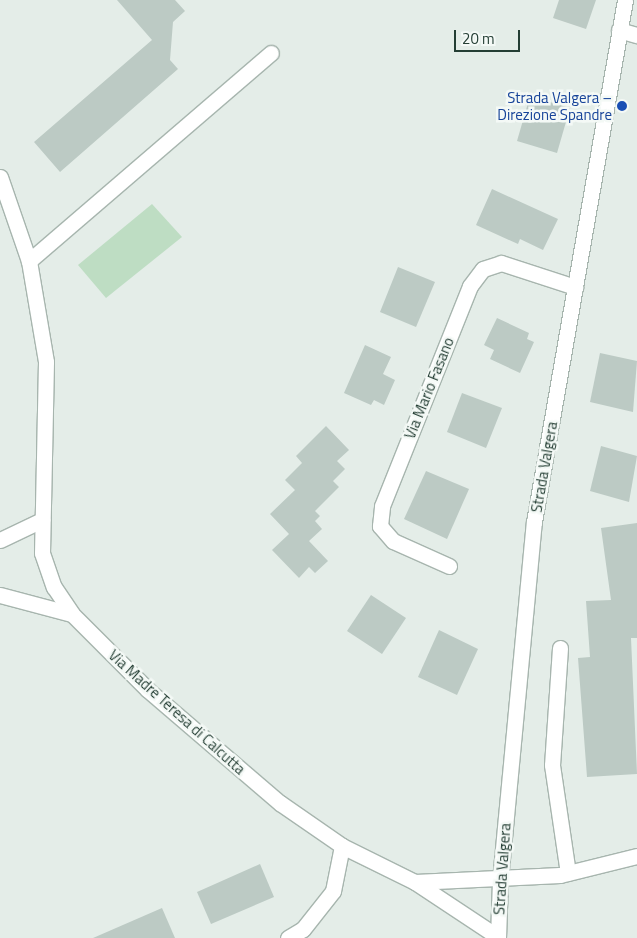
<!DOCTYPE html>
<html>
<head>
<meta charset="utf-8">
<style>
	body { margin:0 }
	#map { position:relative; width:637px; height:938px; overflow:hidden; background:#e4ede8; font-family:"Titillium Web",sans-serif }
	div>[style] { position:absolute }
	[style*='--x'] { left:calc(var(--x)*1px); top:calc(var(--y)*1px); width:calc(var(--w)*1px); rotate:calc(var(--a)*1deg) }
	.green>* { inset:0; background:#beddc3 }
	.building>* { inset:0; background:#bccac4 }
	.roads { filter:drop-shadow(1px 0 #a7b5ae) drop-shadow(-1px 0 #a7b5ae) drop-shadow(0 1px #a7b5ae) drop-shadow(0 -1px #a7b5ae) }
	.minor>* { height:15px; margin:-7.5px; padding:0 7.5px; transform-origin:7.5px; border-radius:7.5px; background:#fff }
	.dots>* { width:14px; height:14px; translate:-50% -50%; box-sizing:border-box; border:2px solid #f4f9f6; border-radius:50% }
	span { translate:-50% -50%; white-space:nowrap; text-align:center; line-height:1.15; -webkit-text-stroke:5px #f4f9f6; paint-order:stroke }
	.transit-label { font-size:15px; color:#164399 }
	.right { translate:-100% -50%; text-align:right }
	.street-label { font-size:15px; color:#243e34 }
	.scale { position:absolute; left:454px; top:30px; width:66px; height:22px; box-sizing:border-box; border:2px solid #243e34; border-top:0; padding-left:6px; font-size:15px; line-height:18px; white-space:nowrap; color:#243e34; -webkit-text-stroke:4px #f4f9f6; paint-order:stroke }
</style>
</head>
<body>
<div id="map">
	<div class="green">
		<i style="clip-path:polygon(152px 204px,182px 237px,106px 298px,78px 265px)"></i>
	</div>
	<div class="building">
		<i style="clip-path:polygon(117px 0,175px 0,185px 11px,173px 22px,170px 60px,178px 69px,60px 172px,34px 142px,152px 40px)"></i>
		<i style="clip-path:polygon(559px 0,596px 0,586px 29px,553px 18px)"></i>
		<i style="clip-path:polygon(530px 96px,570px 108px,557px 153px,517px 141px)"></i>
		<i style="clip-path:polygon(492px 189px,558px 219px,543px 250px,520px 239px,518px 244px,476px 225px)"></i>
		<i style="clip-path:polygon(398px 267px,435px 282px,416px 327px,380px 312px)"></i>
		<i style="clip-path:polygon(497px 318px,529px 333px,527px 339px,534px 342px,520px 373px,490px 359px,494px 350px,484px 345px)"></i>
		<i style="clip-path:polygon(365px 345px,391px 357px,383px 374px,395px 380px,384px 405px,374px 400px,371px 405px,344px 393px)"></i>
		<i style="clip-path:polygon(600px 353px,637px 361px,633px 412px,590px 402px)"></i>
		<i style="clip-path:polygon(462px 393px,502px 408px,486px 448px,447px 432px)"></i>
		<i style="clip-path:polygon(326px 426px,349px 450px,337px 461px,345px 469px,333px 481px,339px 487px,315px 511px,320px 516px,315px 521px,322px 529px,309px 541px,328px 561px,315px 573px,309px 567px,299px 578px,272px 550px,289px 534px,270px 514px,295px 490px,285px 480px,302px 463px,296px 456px)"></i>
		<i style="clip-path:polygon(601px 446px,637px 456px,629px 502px,590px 491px)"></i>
		<i style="clip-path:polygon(426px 471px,469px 489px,447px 539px,404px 519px)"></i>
		<i style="clip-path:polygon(637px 523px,637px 638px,631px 638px,637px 774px,587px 777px,578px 658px,590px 657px,586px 601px,611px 600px,601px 528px)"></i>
		<i style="clip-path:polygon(371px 595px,406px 618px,382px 654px,347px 631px)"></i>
		<i style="clip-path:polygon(439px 630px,478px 649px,457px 695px,418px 677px)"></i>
		<i style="clip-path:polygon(260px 864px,274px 897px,211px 924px,197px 892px)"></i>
		<i style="clip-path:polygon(162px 908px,175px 938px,93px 938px)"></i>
	</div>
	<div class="roads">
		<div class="minor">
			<i style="--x:619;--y:30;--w:19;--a:16"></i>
			<i style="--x:0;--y:177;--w:89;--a:71"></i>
			<i style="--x:29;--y:261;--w:102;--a:80.4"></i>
			<i style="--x:46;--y:362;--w:191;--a:91.2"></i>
			<i style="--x:42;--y:553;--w:36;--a:71"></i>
			<i style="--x:54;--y:587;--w:32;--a:56"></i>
			<i style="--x:72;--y:614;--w:107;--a:45"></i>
			<i style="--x:148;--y:690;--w:174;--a:40.6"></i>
			<i style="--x:280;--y:803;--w:75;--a:34.7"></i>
			<i style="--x:342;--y:846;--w:81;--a:26.3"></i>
			<i style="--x:29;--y:261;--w:319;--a:-40.7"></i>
			<i style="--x:0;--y:540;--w:47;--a:-25.5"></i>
			<i style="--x:449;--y:566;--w:61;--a:-155.9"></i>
			<i style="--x:393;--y:541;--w:20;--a:-131"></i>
			<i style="--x:380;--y:526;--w:20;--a:-84"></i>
			<i style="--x:382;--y:506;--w:237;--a:-68.2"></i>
			<i style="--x:470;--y:286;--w:21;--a:-53"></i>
			<i style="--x:483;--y:269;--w:19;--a:-18"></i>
			<i style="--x:501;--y:263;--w:78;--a:18"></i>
			<i style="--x:0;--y:595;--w:74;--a:14.8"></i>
			<i style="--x:560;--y:648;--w:117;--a:93.9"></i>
			<i style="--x:552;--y:765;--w:109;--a:81.6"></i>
			<i style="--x:498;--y:937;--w:100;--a:-146.5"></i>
			<i style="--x:415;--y:882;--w:145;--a:-2.8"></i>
			<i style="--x:560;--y:875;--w:79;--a:-13.9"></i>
			<i style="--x:288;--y:938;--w:17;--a:-31"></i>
			<i style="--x:303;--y:929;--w:48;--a:-51.7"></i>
			<i style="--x:333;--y:891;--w:46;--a:-78.7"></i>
			<i style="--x:498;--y:938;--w:58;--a:-88"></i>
			<i style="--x:500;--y:880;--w:360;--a:-84.6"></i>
			<i style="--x:534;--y:522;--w:530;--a:-80.11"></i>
		</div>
	</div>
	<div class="dots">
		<i style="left:622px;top:106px;background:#1a4fb4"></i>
	</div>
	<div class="transit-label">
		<span class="right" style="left:612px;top:106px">Strada Valgera –<br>Direzione Spandre</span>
	</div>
	<div class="street-label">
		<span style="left:429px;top:388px;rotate:-68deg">Via Mario Fasano</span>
		<span style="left:544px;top:467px;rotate:-80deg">Strada Valgera</span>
		<span style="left:177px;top:712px;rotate:42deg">Via Madre Teresa di Calcutta</span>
		<span style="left:502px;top:869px;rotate:-86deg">Strada Valgera</span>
	</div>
	<div class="scale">20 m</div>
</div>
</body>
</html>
